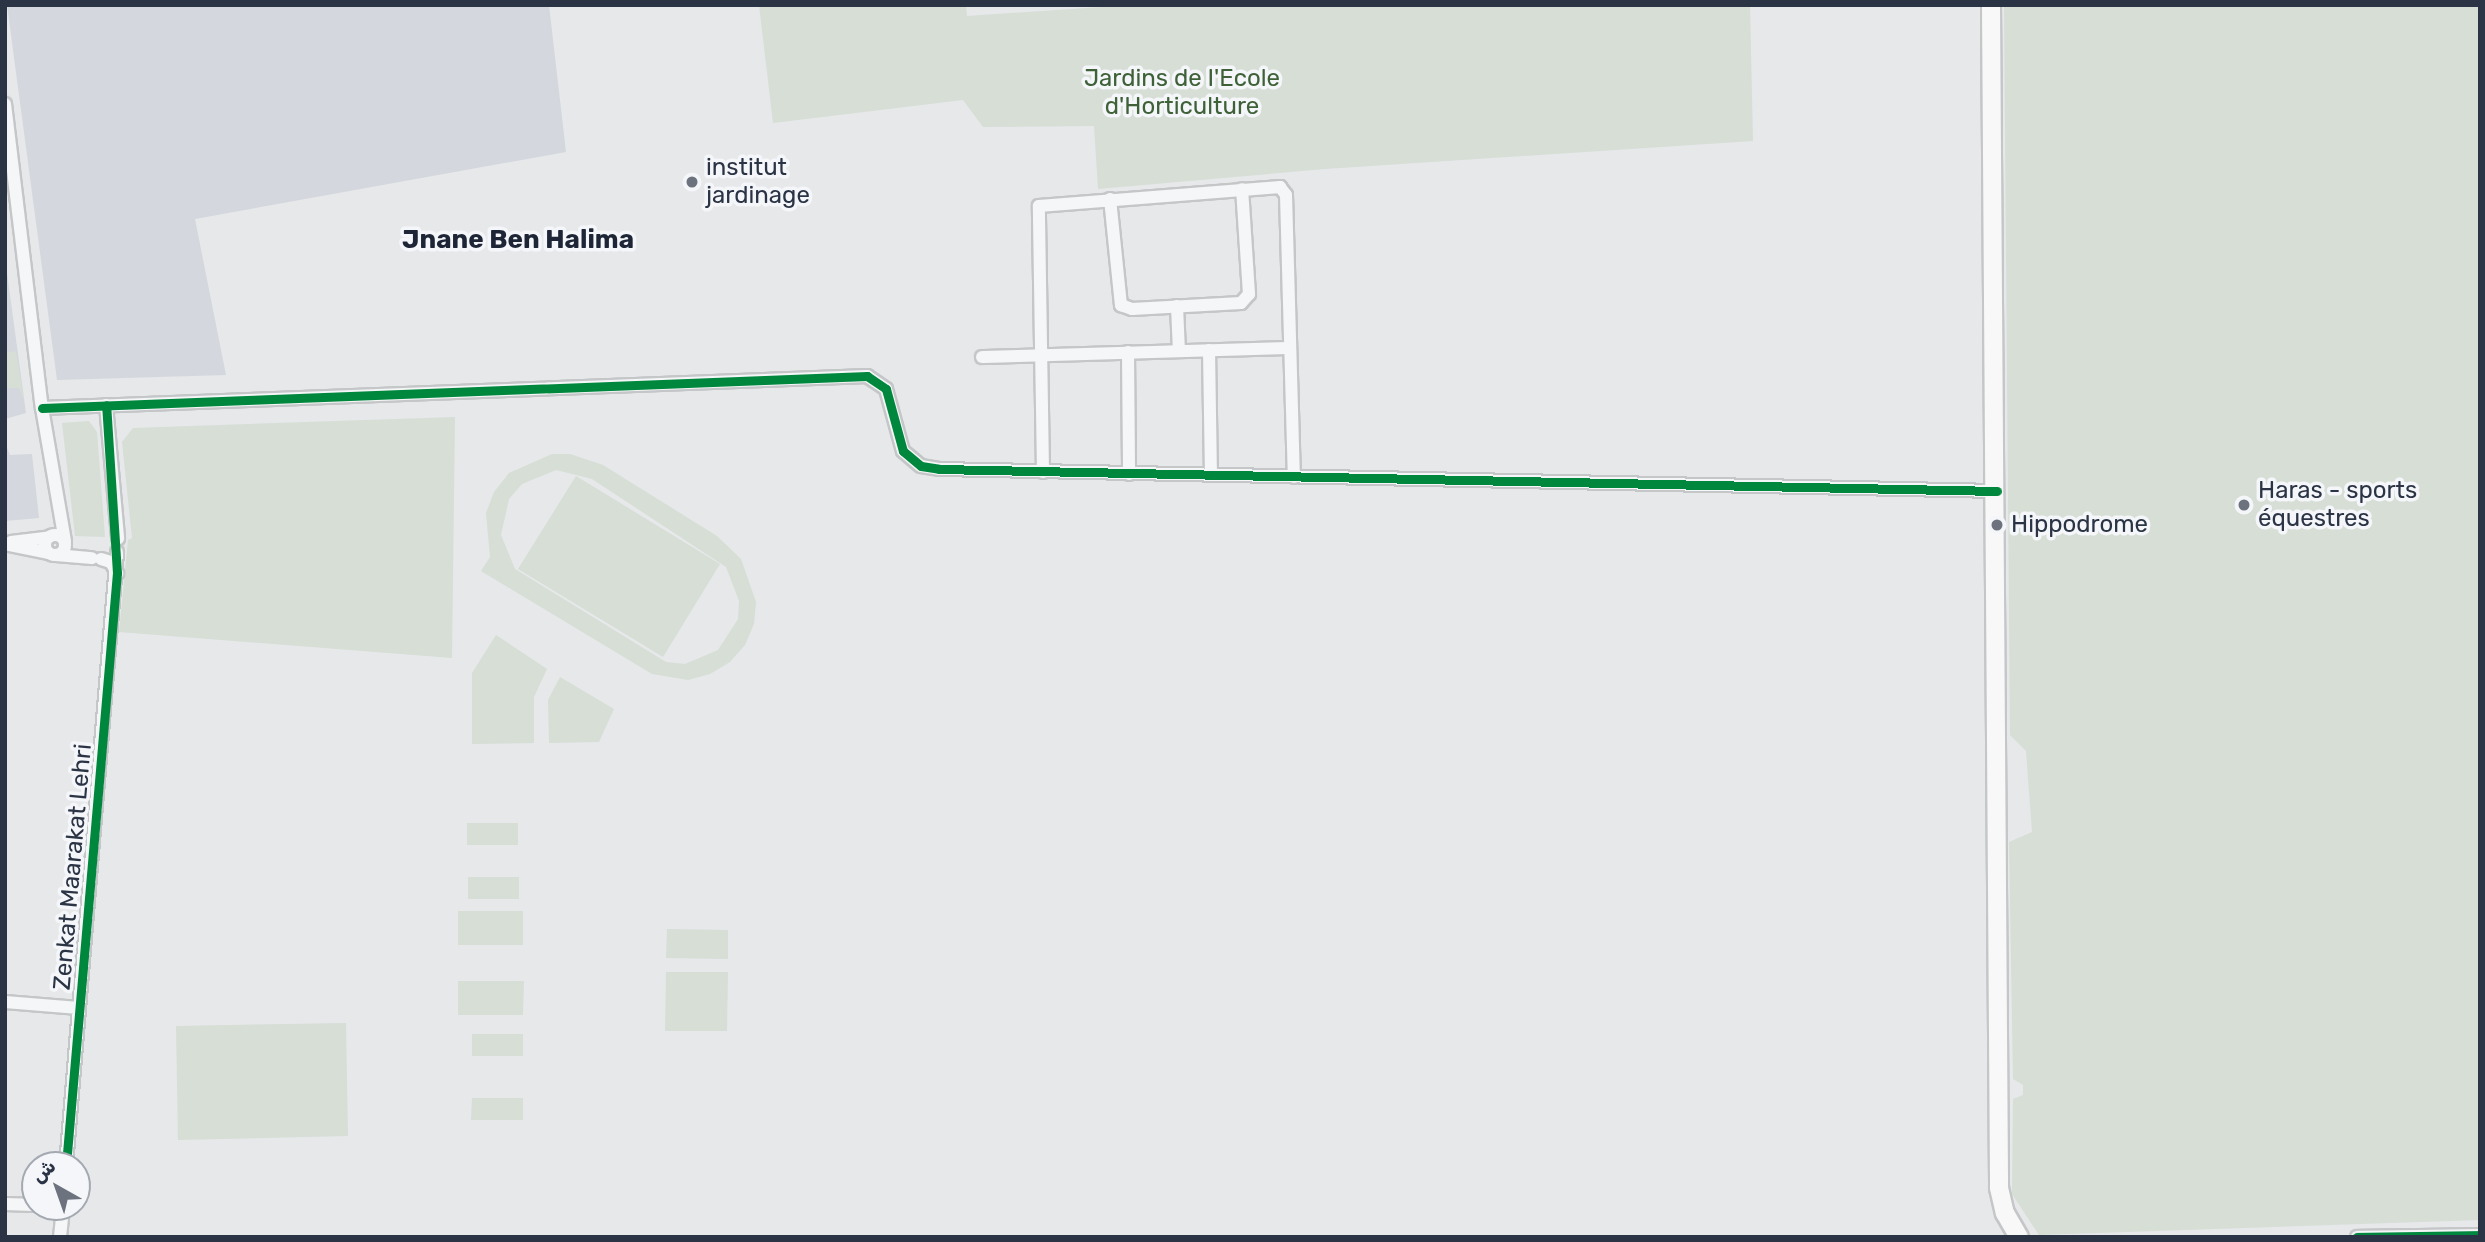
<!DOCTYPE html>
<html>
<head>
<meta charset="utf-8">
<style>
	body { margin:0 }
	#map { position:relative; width:2485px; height:1242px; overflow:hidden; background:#e6e8ea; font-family:Rubik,"Noto Naskh Arabic",sans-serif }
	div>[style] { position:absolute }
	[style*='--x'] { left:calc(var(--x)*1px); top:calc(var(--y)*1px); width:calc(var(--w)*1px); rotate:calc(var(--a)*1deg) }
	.built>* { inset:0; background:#d4d7dd }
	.green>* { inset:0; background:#d6ded6 }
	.roads { filter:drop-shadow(2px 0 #c4c6c8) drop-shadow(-2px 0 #c4c6c8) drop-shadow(0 2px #c4c6c8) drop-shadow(0 -2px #c4c6c8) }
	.minor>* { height:12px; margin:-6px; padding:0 6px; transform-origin:6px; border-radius:6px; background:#f5f6f7 }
	.minor>.ring { margin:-6px; padding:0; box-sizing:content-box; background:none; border:12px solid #f5f6f7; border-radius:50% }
	.secondary>* { height:18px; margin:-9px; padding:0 9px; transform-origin:9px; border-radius:9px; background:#f8f8f8 }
	.cycleway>* { height:9px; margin:-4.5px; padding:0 4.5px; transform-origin:4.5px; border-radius:4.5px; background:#00873e }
	.dots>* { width:19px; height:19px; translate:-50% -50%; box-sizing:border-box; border:4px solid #f4f6f9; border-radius:50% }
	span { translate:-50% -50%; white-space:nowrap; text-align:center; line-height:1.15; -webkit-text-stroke:7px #f4f6f9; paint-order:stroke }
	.park-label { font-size:24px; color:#3f6138 }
	.poi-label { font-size:24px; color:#2b3445 }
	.left { translate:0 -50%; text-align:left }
	.street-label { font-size:24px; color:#2b3445 }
	.neighbourhood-label { font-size:26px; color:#1d2536; font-weight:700 }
	.frame { position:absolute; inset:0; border:7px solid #2b3445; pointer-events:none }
	.north { position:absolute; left:21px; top:1151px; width:70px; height:70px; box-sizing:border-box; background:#f4f6f9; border:2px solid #a4a8b1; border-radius:50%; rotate:320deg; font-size:19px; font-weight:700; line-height:28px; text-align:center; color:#2b3445 }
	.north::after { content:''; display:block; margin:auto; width:24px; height:32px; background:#6c737f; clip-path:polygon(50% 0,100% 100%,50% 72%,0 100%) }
</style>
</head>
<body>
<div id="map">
	<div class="built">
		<i style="clip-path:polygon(7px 5px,549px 5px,566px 152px,195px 219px,226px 375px,57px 380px)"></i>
		<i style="clip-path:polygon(5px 258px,26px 413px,5px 419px)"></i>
		<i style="clip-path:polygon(5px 443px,10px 455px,32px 454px,39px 518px,5px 521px)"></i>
	</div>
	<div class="green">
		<i style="clip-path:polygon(759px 5px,966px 5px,967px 16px,1132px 5px,1750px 5px,1753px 141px,1325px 169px,1098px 189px,1094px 126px,983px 127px,963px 100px,773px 123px)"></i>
		<i style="clip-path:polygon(2004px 5px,2480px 5px,2480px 1220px,2039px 1235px,2012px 1194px,2013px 1099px,2023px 1095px,2023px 1085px,2013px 1079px,2009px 842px,2032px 832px,2026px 751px,2010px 735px)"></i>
		<i style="clip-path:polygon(16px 351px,24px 400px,19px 388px,5px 388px,5px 353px)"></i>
		<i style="clip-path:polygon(455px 417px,452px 658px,119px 632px,128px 540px,132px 538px,122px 442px,133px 428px)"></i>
		<i style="clip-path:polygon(89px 421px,97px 432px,105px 537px,75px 536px,62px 423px)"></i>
		<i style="clip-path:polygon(evenodd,552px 454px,570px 454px,603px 465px,717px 536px,741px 559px,756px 602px,754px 624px,745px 645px,730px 662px,710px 674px,688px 680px,652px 674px,481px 571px,490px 557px,486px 513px,494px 492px,509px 473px,552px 454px,556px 470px,592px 479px,726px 567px,739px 601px,738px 619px,718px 650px,685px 664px,666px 662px,515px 569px,501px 535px,509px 499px,522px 484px,556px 470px)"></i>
		<i style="clip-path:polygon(576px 476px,720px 564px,663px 657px,518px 569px)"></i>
		<i style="clip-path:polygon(496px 635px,547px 669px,534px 697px,534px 743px,472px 744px,472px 673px)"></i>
		<i style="clip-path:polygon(560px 677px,614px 709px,599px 742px,549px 743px,548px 700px)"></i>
		<i style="clip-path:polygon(467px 823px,518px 823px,518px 845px,467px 845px)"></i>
		<i style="clip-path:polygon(468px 877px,519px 877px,519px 899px,468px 899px)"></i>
		<i style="clip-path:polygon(458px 911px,523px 911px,523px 945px,458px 945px)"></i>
		<i style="clip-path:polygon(667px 929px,728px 930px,728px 959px,666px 958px)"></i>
		<i style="clip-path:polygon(666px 972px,728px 972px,727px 1031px,665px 1031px)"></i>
		<i style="clip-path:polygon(458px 981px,524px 981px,523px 1015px,458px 1015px)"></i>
		<i style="clip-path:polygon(346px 1023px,348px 1136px,178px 1140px,176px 1026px)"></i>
		<i style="clip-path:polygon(472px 1034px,523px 1034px,523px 1056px,472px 1056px)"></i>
		<i style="clip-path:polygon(472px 1098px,523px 1098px,523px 1120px,471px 1120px)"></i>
	</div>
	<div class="roads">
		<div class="minor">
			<i style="--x:5;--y:104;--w:306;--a:83.1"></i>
			<i style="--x:42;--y:408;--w:135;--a:80.2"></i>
			<i style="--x:1110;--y:199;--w:107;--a:84.1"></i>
			<i style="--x:1121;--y:305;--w:12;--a:20"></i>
			<i style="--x:1132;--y:309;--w:109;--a:-3.2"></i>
			<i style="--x:1241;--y:303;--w:12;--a:-48"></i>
			<i style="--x:1249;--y:294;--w:105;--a:-93.8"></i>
			<i style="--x:1177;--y:306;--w:45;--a:87.5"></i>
			<i style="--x:1209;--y:350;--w:125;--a:89.1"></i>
			<i style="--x:1128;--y:352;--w:122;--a:89.5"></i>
			<i style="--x:982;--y:357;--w:308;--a:-1.7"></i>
			<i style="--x:106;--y:405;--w:134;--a:84.8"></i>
			<i style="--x:42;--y:408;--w:826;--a:-2.22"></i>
			<i style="--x:867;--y:376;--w:23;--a:34"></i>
			<i style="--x:886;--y:389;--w:64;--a:74.7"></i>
			<i style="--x:903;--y:451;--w:23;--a:40"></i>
			<i style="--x:921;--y:466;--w:18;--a:9"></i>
			<i style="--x:939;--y:469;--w:1058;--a:1.19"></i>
			<i style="--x:1043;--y:472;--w:266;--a:-90.9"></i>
			<i style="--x:1039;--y:206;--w:242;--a:-4.5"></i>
			<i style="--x:1280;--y:187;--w:10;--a:53"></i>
			<i style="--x:1286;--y:195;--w:282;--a:88.4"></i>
			<i class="ring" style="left:45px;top:535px;width:8px;height:8px"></i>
			<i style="--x:11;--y:542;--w:38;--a:-7"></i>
			<i style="--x:5;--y:544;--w:45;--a:11.6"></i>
			<i style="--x:56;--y:555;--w:36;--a:5"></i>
			<i style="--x:101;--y:559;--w:10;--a:17"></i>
			<i style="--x:111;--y:562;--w:13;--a:61"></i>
			<i style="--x:5;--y:1002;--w:74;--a:4.6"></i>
			<i style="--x:66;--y:1165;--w:615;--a:-85.24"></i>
			<i style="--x:5;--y:1204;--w:30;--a:2"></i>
			<i style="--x:60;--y:1237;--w:30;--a:-84"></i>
			<i style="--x:2357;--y:1237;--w:123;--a:-0.9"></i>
		</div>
		<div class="secondary">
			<i style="--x:1991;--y:5;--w:1183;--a:89.61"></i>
			<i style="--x:1999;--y:1188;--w:26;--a:77"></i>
			<i style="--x:2005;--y:1213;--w:28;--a:60"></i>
		</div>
	</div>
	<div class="cycleway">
		<i style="--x:42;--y:408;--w:826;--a:-2.22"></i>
		<i style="--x:867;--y:376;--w:23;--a:34"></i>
		<i style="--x:886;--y:389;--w:64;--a:74.7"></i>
		<i style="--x:903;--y:451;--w:23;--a:40"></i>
		<i style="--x:921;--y:466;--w:18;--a:9"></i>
		<i style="--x:939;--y:469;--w:1058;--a:1.19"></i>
		<i style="--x:66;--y:1165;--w:594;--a:-85.08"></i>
		<i style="--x:117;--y:573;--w:168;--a:-93.7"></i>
		<i style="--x:2357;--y:1237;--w:123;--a:-0.9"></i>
	</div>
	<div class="dots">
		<i style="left:692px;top:182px;background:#6c737f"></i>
		<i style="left:2244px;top:505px;background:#6c737f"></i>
		<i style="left:1997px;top:525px;background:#6c737f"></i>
	</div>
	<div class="park-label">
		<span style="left:1182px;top:93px">Jardins de I'Ecole<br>d'Horticulture</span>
	</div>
	<div class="poi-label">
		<span class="left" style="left:706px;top:182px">institut<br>jardinage</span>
		<span class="left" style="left:2258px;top:505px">Haras - sports<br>équestres</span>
		<span class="left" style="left:2011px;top:525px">Hippodrome</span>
	</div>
	<div class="street-label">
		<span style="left:73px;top:867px;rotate:-85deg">Zenkat Maarakat Lehri</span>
	</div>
	<div class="neighbourhood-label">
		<span style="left:518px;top:240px">Jnane Ben Halima</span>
	</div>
	<div class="frame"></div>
	<div class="north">ش</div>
</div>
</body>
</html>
